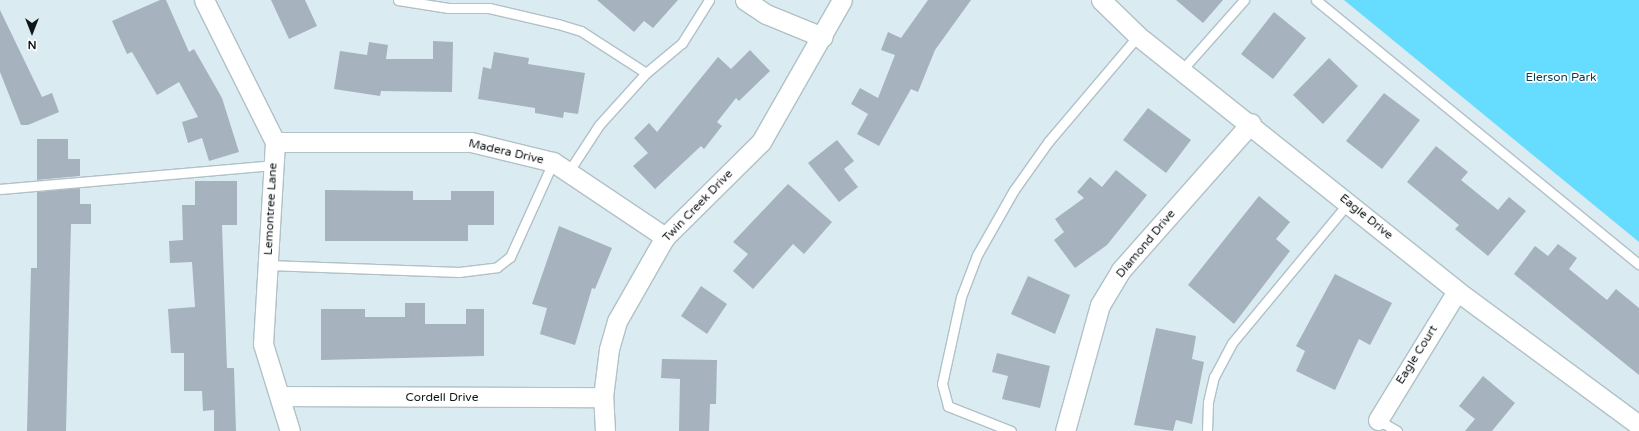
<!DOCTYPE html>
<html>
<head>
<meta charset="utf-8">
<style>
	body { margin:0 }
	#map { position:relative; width:1639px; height:431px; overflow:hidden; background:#daecf2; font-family:"Varela Round",sans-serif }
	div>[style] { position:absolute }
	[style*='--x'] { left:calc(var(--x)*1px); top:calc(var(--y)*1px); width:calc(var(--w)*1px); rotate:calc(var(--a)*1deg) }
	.green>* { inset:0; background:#66dcfe }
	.building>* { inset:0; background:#a6b2be }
	.roads { filter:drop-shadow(1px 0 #b0c1c7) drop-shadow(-1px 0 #b0c1c7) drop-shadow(0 1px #b0c1c7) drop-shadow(0 -1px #b0c1c7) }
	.lane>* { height:9px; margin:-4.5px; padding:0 4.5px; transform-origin:4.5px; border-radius:4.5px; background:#fff }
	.street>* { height:19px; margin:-9.5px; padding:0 9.5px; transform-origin:9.5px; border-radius:9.5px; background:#fff }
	span { translate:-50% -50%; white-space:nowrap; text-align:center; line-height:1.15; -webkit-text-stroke:3.5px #fff; paint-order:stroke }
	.park-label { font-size:12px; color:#044150 }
	.street-label { font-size:12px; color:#101618 }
	.north { position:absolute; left:12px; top:12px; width:40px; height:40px; -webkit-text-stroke:3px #fff; paint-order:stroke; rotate:180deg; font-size:11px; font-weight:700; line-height:16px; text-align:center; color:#101618 }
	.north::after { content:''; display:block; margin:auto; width:14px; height:18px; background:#101618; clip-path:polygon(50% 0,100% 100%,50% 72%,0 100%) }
</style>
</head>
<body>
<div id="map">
	<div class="green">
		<i style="clip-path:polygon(1344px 0,1639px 0,1639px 242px)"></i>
	</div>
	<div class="building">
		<i style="clip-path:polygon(160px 0,166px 0,189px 52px,194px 49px,222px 98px,239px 152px,209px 161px,202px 138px,188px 143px,182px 122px,198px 117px,179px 82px,157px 95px,132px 52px,127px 54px,112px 21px)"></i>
		<i style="clip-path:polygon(271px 0,305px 0,317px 26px,289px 39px)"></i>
		<i style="clip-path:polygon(597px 0,678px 0,653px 28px,644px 21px,634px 32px)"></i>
		<i style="clip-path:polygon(928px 0,971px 0,935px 50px,918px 92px,911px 89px,879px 146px,857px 134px,868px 114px,851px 104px,860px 88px,878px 98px,895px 55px,881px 50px,888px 32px,901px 38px)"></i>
		<i style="clip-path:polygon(1176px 0,1223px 0,1203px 23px)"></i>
		<i style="clip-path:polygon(0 10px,42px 97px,52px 93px,59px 112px,28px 125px,21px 125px,0 72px)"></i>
		<i style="clip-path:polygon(1274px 12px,1306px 38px,1273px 79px,1241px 54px)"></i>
		<i style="clip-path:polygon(433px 41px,453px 42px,452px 92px,381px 91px,380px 96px,334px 89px,340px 51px,367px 55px,369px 42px,388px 45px,386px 59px,433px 59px)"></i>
		<i style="clip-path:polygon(750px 50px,770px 71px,739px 101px,736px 98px,717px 122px,722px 126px,704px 149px,701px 146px,655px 189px,633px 166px,648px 153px,634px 138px,649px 123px,657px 132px,718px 57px,731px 69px)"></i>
		<i style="clip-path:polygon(494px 52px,529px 58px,528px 64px,585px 73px,578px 114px,564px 112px,563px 118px,535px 113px,535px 108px,478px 99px,483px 67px,491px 69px)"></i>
		<i style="clip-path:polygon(1329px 58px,1358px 86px,1323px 124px,1293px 95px)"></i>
		<i style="clip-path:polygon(1384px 93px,1420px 120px,1382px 169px,1346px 141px)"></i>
		<i style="clip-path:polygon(1148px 108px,1191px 140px,1166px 173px,1123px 140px)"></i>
		<i style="clip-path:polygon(37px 139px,68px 139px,68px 159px,80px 159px,80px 176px,37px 180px)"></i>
		<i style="clip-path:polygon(837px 140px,854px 161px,844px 169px,858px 187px,839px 202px,808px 163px)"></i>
		<i style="clip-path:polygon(1436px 146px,1468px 172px,1461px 180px,1498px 210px,1509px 197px,1526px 211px,1488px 256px,1455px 229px,1459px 225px,1407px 182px)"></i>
		<i style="clip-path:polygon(1116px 170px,1147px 195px,1107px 245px,1075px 268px,1054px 240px,1064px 232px,1055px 219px,1084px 198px,1077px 192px,1090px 177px,1102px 187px)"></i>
		<i style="clip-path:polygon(195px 181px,237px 181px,237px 225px,222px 225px,227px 368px,234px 368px,236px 431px,214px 431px,214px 410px,203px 411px,202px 391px,184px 391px,184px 353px,171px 353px,168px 309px,195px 307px,192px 262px,170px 263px,169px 241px,183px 240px,182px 205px,195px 205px)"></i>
		<i style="clip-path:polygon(788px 184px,832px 222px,804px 254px,793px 244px,753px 289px,733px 271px,748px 254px,733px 242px)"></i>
		<i style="clip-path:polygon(80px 188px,80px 204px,91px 204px,91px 224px,71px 224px,66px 431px,27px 431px,31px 268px,37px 268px,37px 192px)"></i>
		<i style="clip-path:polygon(325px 190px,413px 191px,413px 200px,451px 200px,451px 191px,494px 191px,494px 225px,468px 225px,468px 241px,325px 241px)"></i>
		<i style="clip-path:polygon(1259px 196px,1290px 222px,1276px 239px,1290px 251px,1234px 324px,1188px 285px)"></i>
		<i style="clip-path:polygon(559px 226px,612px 248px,595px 289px,592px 288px,575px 345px,540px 334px,547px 308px,532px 304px)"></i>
		<i style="clip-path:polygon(1558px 244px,1577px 258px,1569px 269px,1607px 300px,1616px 289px,1639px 308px,1639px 375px,1514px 274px,1535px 246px,1548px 256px)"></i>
		<i style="clip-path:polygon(1335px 274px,1392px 303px,1370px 345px,1359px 339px,1335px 390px,1296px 371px,1305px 351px,1296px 346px)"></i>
		<i style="clip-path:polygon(1028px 276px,1070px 295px,1055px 334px,1011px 314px)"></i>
		<i style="clip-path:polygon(701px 286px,727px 304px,707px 334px,681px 316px)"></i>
		<i style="clip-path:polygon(405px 303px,425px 303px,425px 324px,466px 324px,466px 309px,484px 309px,484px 356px,321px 360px,321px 309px,365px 309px,365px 317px,405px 317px)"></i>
		<i style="clip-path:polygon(1156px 328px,1196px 336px,1192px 359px,1204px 362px,1192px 424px,1176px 420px,1173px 431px,1134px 425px)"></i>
		<i style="clip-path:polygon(997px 353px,1050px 366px,1040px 408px,1002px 399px,1008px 376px,992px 372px)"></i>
		<i style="clip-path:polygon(662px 359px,717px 360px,716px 404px,710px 404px,709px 431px,679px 431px,680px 379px,661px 378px)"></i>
		<i style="clip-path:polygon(1483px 376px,1515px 403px,1492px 431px,1465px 431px,1475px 419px,1459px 406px)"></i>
	</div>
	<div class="roads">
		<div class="lane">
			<i style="--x:398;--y:0;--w:51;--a:9.1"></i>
			<i style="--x:448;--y:8;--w:41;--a:0"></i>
			<i style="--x:489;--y:8;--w:71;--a:13.1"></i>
			<i style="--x:558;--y:24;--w:24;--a:17"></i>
			<i style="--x:581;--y:31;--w:77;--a:32.9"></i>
			<i style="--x:1316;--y:0;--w:417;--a:39.3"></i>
			<i style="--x:1181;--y:71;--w:95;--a:-48.4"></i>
			<i style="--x:569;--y:171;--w:55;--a:-56.9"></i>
			<i style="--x:599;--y:125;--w:70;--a:-47.9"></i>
			<i style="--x:646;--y:73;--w:47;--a:-39.8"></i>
			<i style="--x:682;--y:43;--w:51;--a:-57.9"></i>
			<i style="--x:0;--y:189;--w:275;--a:-5"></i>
			<i style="--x:268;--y:265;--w:191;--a:2.1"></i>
			<i style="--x:459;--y:272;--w:38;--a:-7"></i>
			<i style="--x:497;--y:267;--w:16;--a:-38"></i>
			<i style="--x:510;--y:257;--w:104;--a:-65.6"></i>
			<i style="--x:1378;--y:420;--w:22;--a:30"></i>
			<i style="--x:1011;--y:431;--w:68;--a:-158.4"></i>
			<i style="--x:948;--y:406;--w:23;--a:-105"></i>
			<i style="--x:942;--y:384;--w:89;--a:-77.7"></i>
			<i style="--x:961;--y:297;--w:45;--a:-69.1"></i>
			<i style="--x:977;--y:255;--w:75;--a:-60.4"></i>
			<i style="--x:1014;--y:190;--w:59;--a:-54.7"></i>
			<i style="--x:1048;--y:142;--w:139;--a:-49.7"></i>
			<i style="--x:1207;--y:431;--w:29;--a:-88"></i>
			<i style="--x:1208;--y:402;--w:26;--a:-77"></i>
			<i style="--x:1214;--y:377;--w:38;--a:-62"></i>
			<i style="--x:1232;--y:343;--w:183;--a:-50.3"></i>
		</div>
		<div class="street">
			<i style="--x:204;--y:0;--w:159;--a:63.4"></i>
			<i style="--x:275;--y:142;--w:202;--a:93.4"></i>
			<i style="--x:263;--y:344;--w:91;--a:72.8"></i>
			<i style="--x:745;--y:0;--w:25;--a:34"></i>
			<i style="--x:766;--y:14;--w:61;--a:22.3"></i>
			<i style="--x:1101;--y:0;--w:52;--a:44.2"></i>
			<i style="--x:1138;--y:36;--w:408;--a:38.6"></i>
			<i style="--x:1457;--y:291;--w:226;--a:36.4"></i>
			<i style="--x:275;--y:142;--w:196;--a:0"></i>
			<i style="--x:471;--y:142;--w:84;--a:13.7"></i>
			<i style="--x:553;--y:162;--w:135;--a:33.8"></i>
			<i style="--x:282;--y:396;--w:321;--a:0.2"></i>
			<i style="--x:1378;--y:420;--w:151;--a:-58.5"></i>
			<i style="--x:605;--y:431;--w:34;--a:-93"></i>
			<i style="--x:603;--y:397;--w:48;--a:-82.9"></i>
			<i style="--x:609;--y:349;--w:29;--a:-74"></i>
			<i style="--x:617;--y:321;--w:97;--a:-60.3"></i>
			<i style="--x:665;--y:237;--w:135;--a:-44.7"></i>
			<i style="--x:761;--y:142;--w:163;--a:-60.3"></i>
			<i style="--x:1065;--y:431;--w:131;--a:-74.5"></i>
			<i style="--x:1100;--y:305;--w:41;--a:-59"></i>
			<i style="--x:1121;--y:270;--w:196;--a:-48.5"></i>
		</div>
	</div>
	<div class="park-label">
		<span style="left:1561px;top:78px">Elerson Park</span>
	</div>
	<div class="street-label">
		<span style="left:506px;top:152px;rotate:13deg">Madera Drive</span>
		<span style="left:698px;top:206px;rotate:-46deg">Twin Creek Drive</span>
		<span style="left:271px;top:209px;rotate:-87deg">Lemontree Lane</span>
		<span style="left:1366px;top:217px;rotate:39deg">Eagle Drive</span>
		<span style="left:1146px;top:244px;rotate:-50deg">Diamond Drive</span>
		<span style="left:1417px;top:355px;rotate:-58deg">Eagle Court</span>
		<span style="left:442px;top:398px">Cordell Drive</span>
	</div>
	<div class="north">N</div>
</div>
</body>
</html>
